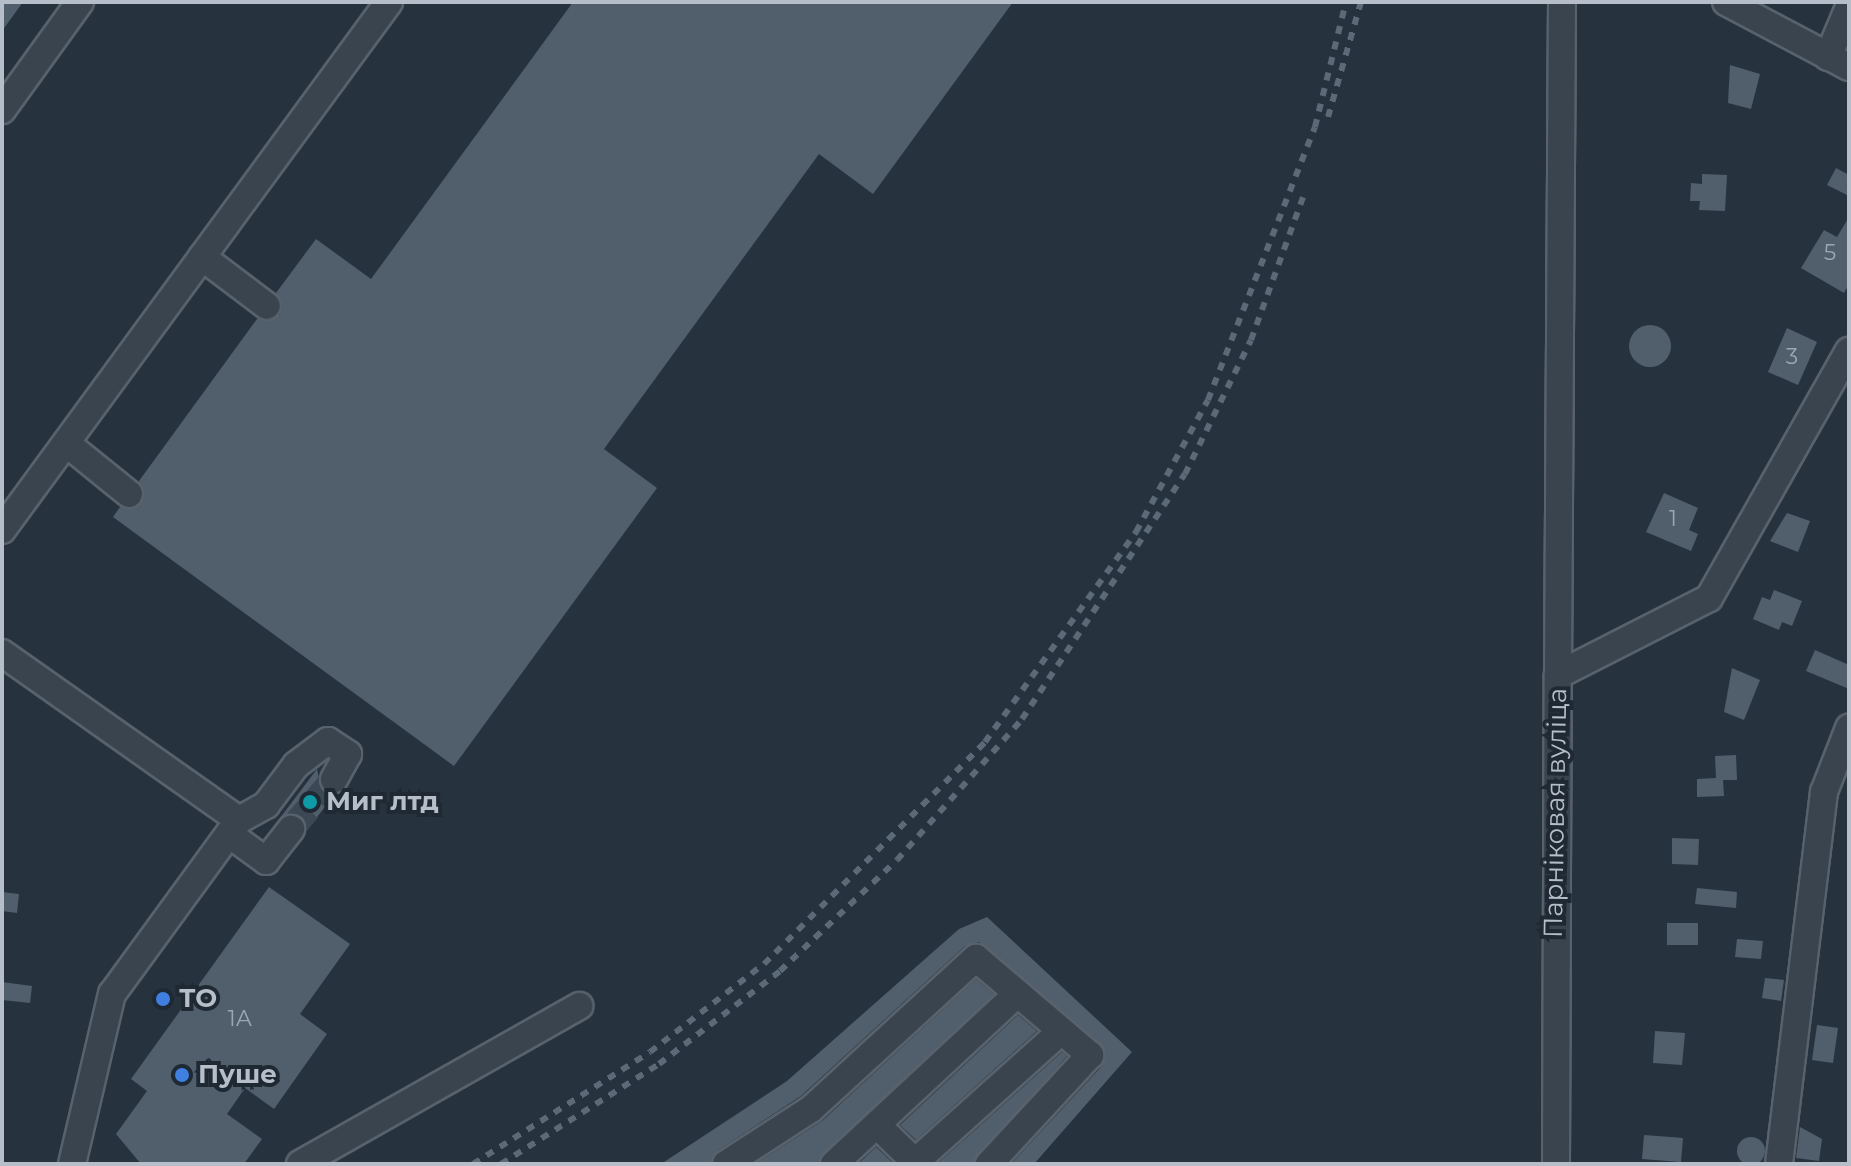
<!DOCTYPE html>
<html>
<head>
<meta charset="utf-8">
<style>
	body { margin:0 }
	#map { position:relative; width:1851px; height:1166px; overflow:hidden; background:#26333f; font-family:Montserrat,sans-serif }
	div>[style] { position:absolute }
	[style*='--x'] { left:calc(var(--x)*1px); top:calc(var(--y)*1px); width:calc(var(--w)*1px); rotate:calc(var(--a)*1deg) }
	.building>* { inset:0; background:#515e6c }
	.round { border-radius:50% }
	.minor-tunnel>* { height:26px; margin-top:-13px; transform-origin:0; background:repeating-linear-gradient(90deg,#3c4854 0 26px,transparent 0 39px) }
	.roads { filter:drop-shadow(2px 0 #58626c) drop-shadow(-2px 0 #58626c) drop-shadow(0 2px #58626c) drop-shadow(0 -2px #58626c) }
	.minor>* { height:26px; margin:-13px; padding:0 13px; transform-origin:13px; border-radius:13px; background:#3a444f }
	.rail>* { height:6px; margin-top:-3px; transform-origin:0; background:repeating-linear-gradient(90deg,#5c6976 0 8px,transparent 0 16px) }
	.dots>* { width:22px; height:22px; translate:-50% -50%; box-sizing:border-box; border:4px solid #1f2934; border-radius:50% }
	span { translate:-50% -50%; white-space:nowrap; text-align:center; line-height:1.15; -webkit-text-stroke:8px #1f2934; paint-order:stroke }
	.number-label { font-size:22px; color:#9da7b2 }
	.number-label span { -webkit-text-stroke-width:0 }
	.poi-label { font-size:26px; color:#b6bfc9; font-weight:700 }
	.left { translate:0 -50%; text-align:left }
	.street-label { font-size:26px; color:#b6bfc9 }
	.frame { position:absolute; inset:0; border:4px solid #b6bfc9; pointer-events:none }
</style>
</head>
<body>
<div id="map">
	<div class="building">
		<i style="clip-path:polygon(2px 2px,23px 2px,2px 31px)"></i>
		<i style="clip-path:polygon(573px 2px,1013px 2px,873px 194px,819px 154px,604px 449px,657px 488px,454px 766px,113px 517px,120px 507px,142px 503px,139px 481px,257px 319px,280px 315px,276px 293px,316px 239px,371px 279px)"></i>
		<i style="clip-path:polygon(1730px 65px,1760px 74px,1751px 109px,1728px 103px)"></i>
		<i style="clip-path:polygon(1836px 168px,1849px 175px,1849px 196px,1827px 185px)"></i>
		<i style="clip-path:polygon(1702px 174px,1727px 175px,1725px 211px,1699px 210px,1700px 201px,1690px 201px,1691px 183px,1702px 184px)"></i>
		<i style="clip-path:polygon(1849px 217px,1849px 284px,1844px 293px,1801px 268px,1824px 230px,1837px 237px)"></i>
		<i class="round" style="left:1629px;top:325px;width:42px;height:42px"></i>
		<i style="clip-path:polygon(1787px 328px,1817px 342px,1798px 385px,1768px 372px)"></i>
		<i style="clip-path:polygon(1664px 493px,1698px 508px,1689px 530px,1698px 534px,1691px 551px,1646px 532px)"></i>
		<i style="clip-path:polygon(1787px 513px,1810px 521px,1798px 552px,1770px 541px)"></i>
		<i style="clip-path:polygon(1774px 590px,1802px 601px,1792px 626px,1782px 622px,1779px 630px,1753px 619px,1762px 597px,1770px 600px)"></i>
		<i style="clip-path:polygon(1815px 650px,1849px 665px,1849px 689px,1806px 671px)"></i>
		<i style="clip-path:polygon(1732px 668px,1760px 680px,1744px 720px,1724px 712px)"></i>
		<i style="clip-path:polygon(1736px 755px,1737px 780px,1723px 780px,1724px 796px,1697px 797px,1697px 779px,1716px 778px,1715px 756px)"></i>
		<i style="clip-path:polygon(317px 769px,321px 788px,334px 795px,307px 830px,300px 816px,280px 818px)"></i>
		<i style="clip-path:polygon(1672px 838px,1699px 839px,1698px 865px,1672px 864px)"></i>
		<i style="clip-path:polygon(269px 887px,350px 944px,300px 1014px,327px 1034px,274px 1109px,245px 1088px,227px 1114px,262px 1139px,244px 1164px,141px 1164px,116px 1134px,147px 1091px,131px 1079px)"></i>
		<i style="clip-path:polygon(1697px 888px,1737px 892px,1736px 908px,1695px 904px)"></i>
		<i style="clip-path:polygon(2px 892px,19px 894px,17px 913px,2px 911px)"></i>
		<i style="clip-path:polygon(987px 917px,1132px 1052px,1034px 1164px,1011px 1164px,1102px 1066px,1105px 1051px,979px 942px,965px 946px,801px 1096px,717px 1151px,710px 1164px,661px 1164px,787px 1081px,959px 929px)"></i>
		<i style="clip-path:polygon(1667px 923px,1698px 923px,1698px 945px,1667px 945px)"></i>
		<i style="clip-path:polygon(1737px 939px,1763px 941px,1761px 959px,1735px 957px)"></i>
		<i style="clip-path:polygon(1765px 978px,1784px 980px,1781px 1001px,1762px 998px)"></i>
		<i style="clip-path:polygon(976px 979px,994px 994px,818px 1164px,755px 1164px,822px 1121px)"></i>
		<i style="clip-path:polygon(2px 982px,32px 986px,30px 1003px,2px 1000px)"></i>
		<i style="clip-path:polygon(1018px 1015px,1037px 1031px,916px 1140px,900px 1125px)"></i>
		<i style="clip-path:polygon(1817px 1025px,1838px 1028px,1833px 1063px,1812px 1060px)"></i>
		<i style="clip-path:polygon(1655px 1031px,1685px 1033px,1682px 1065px,1653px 1063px)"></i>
		<i style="clip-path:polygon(1062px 1052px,1067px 1056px,973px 1164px,937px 1164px)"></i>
		<i style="clip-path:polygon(1800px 1127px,1822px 1139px,1819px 1161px,1796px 1158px)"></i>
		<i style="clip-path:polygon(1644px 1135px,1683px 1138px,1681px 1162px,1642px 1159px)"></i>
		<i class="round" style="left:1737px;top:1137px;width:28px;height:28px"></i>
		<i style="clip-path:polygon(876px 1147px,894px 1164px,858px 1164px)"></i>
	</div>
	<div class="minor-tunnel">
		<i style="--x:291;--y:829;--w:66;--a:-49.3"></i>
	</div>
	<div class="roads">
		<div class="minor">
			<i style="--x:1726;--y:2;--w:139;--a:27.9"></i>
			<i style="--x:1828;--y:57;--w:54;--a:-67.2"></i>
			<i style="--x:2;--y:110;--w:133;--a:-54.2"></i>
			<i style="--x:202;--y:257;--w:81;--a:37"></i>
			<i style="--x:66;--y:443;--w:81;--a:39"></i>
			<i style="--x:2;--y:530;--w:655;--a:-53.76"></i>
			<i style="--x:2;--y:653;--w:290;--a:35.2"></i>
			<i style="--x:1558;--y:675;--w:673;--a:-89.66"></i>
			<i style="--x:229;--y:834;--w:46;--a:36.1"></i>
			<i style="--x:266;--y:861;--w:41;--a:-52"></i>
			<i style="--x:877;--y:1125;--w:53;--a:44.2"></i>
			<i style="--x:72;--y:1164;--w:175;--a:-76.8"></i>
			<i style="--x:112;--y:994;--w:215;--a:-53.9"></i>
			<i style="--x:239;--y:820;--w:31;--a:-29"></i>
			<i style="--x:266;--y:805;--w:50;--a:-53.1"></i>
			<i style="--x:296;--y:765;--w:40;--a:-37"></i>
			<i style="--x:328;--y:741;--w:24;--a:33"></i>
			<i style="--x:348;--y:754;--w:29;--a:119"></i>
			<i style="--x:300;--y:1164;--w:321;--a:-29.5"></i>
			<i style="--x:726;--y:1164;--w:101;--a:-32.9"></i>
			<i style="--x:811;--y:1109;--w:224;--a:-42.5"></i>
			<i style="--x:976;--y:958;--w:150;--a:40.4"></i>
			<i style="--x:1090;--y:1055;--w:149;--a:132.8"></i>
			<i style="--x:834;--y:1164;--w:250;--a:-42.9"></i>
			<i style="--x:913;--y:1164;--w:199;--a:-41.9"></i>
			<i style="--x:1556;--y:1164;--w:489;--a:-89.8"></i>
			<i style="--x:1558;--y:675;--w:169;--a:-27"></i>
			<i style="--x:1709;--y:598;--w:284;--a:-60.5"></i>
			<i style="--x:1779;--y:1164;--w:375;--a:-83.1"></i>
			<i style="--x:1824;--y:792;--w:69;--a:-68.7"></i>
		</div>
	</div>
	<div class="rail">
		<i style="--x:1328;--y:117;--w:120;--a:-74"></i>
		<i style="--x:473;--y:1164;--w:209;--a:-32.3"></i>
		<i style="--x:650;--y:1052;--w:144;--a:-37.7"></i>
		<i style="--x:764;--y:964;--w:313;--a:-45.1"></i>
		<i style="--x:985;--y:742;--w:259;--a:-54.3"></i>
		<i style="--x:1136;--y:532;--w:150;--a:-61.4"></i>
		<i style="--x:1208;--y:400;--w:293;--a:-68.6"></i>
		<i style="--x:1315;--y:127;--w:129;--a:-76.1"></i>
		<i style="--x:501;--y:1164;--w:187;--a:-32.3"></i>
		<i style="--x:659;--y:1064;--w:153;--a:-37.5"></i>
		<i style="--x:780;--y:971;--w:161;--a:-43.5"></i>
		<i style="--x:897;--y:860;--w:188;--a:-48.4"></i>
		<i style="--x:1022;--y:719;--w:294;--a:-56.4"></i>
		<i style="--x:1185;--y:474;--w:149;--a:-63.8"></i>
		<i style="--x:1251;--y:340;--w:152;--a:-70"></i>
	</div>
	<div class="dots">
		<i style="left:310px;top:802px;background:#0f9aa8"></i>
		<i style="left:163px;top:999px;background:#3f7fe0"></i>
		<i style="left:182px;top:1075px;background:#3f7fe0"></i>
	</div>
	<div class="number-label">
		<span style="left:1830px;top:253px">5</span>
		<span style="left:1792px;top:357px">3</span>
		<span style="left:1673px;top:519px">1</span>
		<span style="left:240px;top:1019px">1А</span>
	</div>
	<div class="poi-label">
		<span class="left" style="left:326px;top:802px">Миг лтд</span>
		<span class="left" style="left:179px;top:999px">ТО</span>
		<span class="left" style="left:198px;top:1075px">Пуше</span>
	</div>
	<div class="street-label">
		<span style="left:1556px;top:813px;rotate:-89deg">Парніковая вуліца</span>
	</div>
	<div class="frame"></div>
</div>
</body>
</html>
